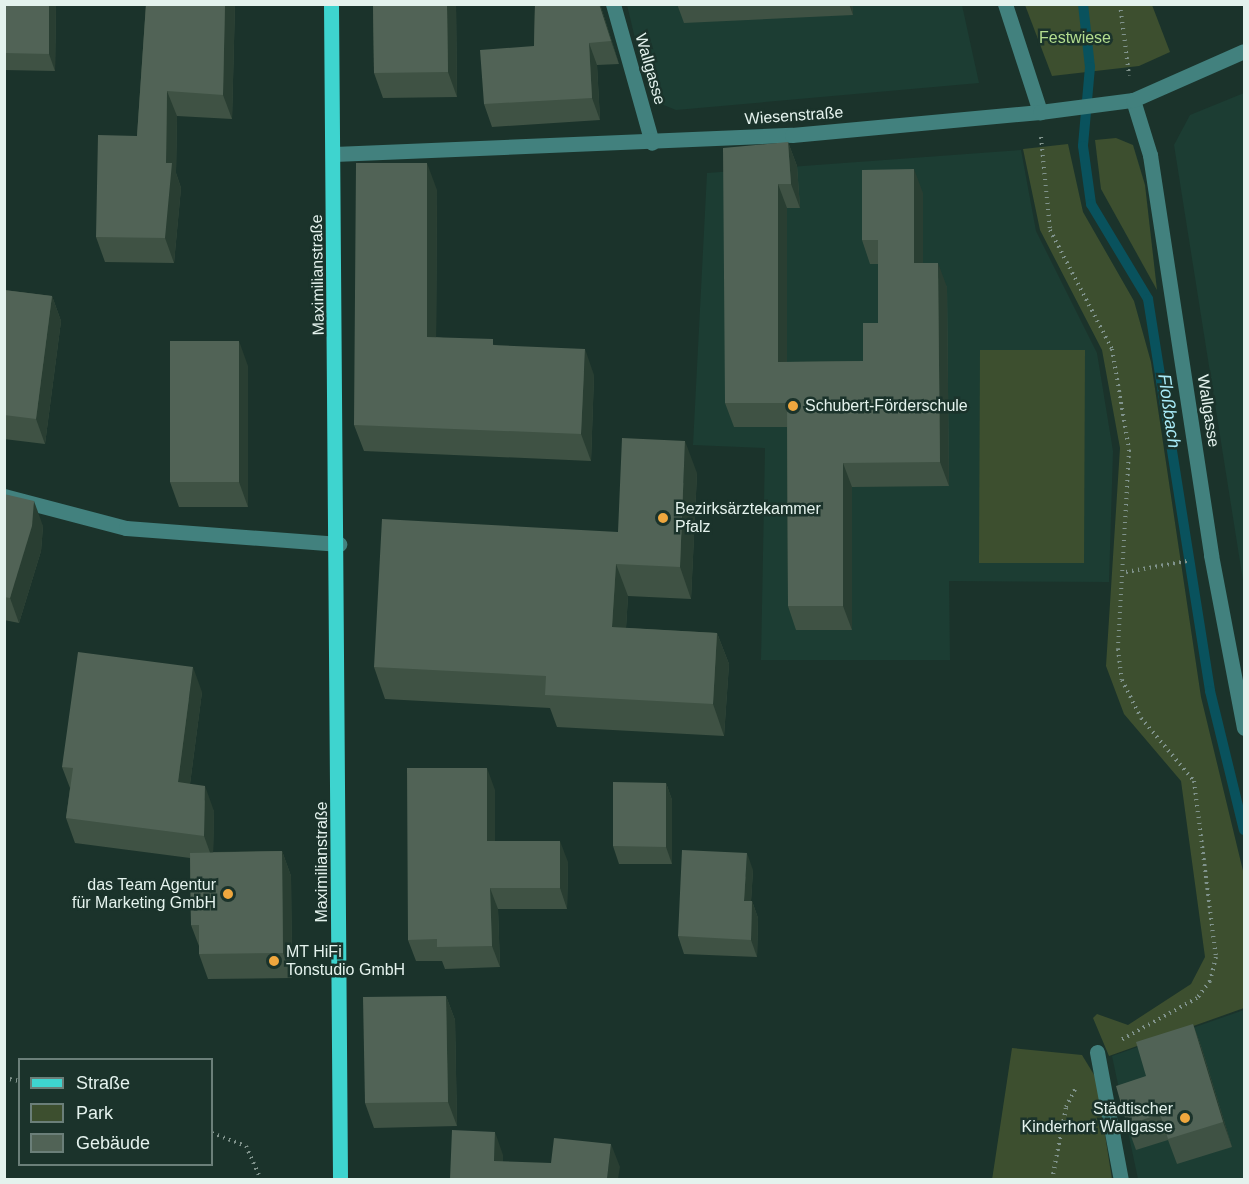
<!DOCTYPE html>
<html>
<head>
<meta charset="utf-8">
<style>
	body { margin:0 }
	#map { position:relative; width:1249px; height:1184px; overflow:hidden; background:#1b332b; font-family:Helvetica,sans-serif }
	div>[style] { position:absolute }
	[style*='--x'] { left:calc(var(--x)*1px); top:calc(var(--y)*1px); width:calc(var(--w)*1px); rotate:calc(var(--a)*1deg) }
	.built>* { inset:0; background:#1c3d33 }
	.green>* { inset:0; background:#3d4f2f }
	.stream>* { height:10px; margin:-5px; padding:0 5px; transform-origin:5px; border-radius:5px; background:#09525d }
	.path>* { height:4px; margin-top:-2px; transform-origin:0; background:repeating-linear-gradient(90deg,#80938c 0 1.5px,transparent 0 6px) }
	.minor>* { height:15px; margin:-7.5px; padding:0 7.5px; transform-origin:7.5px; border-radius:7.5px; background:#42817e }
	.major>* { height:15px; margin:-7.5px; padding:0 7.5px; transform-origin:7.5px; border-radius:7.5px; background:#3ed4cf }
	.wall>* { inset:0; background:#3f5244 }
	.shaded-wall>* { inset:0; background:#293e32 }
	.building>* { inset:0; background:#516356 }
	.dots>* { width:16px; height:16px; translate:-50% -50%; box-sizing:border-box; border:3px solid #1b332b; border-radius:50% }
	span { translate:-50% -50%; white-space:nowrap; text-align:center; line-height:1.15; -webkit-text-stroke:5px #1b332b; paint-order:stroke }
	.park-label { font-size:16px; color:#b3de8f }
	.street-label { font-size:16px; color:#e4f2ed }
	.poi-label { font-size:16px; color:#e4f2ed }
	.left { translate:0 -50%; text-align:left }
	.right { translate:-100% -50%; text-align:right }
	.water-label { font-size:18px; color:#a8eaf7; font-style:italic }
	.frame { position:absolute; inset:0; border:6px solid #e4f2ed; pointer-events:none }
	.legend { position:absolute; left:18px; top:1058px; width:195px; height:108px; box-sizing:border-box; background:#1b332b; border:2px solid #6b7f79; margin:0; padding:8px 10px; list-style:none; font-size:18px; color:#e4f2ed }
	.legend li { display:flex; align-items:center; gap:12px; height:30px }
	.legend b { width:30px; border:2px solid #6b7f79 }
</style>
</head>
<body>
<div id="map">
	<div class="built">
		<i style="clip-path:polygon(627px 5px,962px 5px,979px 83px,676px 110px,661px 104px,639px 55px)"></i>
		<i style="clip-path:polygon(1244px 93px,1244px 587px,1174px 145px,1190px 115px)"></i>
		<i style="clip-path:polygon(1021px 150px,1036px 231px,1097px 353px,1113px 451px,1109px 582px,949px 581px,950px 660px,761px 660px,765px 448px,693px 445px,707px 173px)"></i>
		<i style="clip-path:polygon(1244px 1010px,1244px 1179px,1138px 1179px,1112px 1056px)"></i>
	</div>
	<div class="green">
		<i style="clip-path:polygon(1025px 5px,1152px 5px,1170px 52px,1139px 66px,1052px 76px)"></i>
		<i style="clip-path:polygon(1116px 138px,1133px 145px,1145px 185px,1157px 290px,1101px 189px,1095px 140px)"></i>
		<i style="clip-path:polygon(1068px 144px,1083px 212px,1134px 301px,1151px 362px,1201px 697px,1244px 875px,1244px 1008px,1109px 1056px,1093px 1018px,1097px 1014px,1128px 1025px,1191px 984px,1205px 957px,1181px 781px,1124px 714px,1106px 666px,1120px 448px,1102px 350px,1040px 230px,1023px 149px)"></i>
		<i style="clip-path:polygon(980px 350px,1085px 350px,1084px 563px,979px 563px)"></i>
		<i style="clip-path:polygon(1012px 1048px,1082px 1055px,1096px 1078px,1112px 1179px,992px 1180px)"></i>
	</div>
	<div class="stream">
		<i style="--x:1083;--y:4;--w:63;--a:83.7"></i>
		<i style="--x:1090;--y:67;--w:79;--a:95.1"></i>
		<i style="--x:1083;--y:146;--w:59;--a:82.1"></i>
		<i style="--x:1091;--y:204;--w:111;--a:59"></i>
		<i style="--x:1148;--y:299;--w:397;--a:81"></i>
		<i style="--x:1210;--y:691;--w:143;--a:76.3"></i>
	</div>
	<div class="path">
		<i style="--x:1120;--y:4;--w:72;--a:82.8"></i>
		<i style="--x:1041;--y:137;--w:93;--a:84.5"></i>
		<i style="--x:1050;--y:230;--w:134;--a:62.5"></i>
		<i style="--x:1112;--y:349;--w:102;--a:80.4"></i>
		<i style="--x:1129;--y:450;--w:199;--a:93.2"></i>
		<i style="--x:1118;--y:649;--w:31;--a:83"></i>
		<i style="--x:1122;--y:680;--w:42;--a:63.4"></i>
		<i style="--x:1141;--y:718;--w:82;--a:49.9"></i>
		<i style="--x:1194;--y:781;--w:177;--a:82.9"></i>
		<i style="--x:1216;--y:957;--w:25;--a:104"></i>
		<i style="--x:1210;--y:981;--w:21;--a:127"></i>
		<i style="--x:1197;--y:998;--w:87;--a:151.1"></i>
		<i style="--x:1126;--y:572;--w:62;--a:-10.2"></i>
		<i style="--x:4;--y:1078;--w:16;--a:11"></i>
		<i style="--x:212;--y:1133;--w:36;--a:21"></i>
		<i style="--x:246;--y:1146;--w:37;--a:66"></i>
		<i style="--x:1052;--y:1180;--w:74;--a:-79.1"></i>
		<i style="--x:1066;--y:1107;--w:22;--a:-63"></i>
	</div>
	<div class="minor">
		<i style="--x:613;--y:4;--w:144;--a:74.3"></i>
		<i style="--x:1005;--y:4;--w:114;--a:72"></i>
		<i style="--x:1133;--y:100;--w:58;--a:72.8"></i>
		<i style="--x:1150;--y:155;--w:405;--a:81.3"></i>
		<i style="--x:1211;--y:555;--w:176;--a:79.2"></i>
		<i style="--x:334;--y:154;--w:458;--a:-2.4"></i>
		<i style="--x:792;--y:135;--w:249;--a:-5.3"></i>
		<i style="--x:1040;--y:112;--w:94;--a:-7.4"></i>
		<i style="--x:1133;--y:100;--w:121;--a:-23.8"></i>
		<i style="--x:4;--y:496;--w:126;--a:14.7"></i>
		<i style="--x:126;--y:528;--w:214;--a:4.3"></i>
		<i style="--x:1097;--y:1052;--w:130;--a:79.4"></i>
	</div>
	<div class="major">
		<i style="--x:331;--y:4;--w:1176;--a:89.56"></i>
	</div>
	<div class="wall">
		<i style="clip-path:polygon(4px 4px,56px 4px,55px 71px,4px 70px)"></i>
		<i style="clip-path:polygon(146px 4px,235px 4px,232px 119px,177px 116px,176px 173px,181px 188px,174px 263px,105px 262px,96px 237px,137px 136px)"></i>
		<i style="clip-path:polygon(373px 4px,456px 4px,457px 97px,383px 98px,374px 73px)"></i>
		<i style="clip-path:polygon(535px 4px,600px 4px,619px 64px,597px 65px,600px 120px,492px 127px,484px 104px,534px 46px)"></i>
		<i style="clip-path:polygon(677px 4px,852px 4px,853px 15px,684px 23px)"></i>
		<i style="clip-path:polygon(788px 142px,797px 166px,800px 208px,787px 208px,787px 362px,863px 361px,878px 323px,878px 264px,870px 264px,862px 240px,923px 193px,923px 263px,947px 287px,949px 486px,852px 487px,852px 630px,796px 630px,788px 606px,787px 427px,734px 427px,725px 403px)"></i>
		<i style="clip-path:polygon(437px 190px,436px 337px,495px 345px,594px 375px,591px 461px,364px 451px,354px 425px)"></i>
		<i style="clip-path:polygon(4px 290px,52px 296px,61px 321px,45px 444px,4px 439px)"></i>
		<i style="clip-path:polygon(248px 366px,248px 507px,179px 507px,170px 482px)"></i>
		<i style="clip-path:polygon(697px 473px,691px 599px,628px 596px,626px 628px,717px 633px,729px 664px,724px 736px,557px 727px,550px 708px,385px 699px,374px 667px,618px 532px)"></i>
		<i style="clip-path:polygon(4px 494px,43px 526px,41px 551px,19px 623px,4px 620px)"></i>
		<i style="clip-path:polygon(202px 692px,190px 784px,214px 811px,213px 852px,282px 851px,291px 876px,292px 978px,208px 979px,199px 954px,199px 946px,191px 925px,190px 858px,75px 843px,66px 818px,70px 788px,62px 767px)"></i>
		<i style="clip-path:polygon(666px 783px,672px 800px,672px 864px,619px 864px,613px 846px)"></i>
		<i style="clip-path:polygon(495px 790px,495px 841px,568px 862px,567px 909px,498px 909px,500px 967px,445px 969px,442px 961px,416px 961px,408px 940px)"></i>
		<i style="clip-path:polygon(753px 870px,751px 901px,752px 901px,758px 918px,757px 957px,684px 954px,678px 936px)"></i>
		<i style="clip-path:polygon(446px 996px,455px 1020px,457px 1126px,374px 1128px,365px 1103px)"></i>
		<i style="clip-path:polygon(1193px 1024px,1202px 1049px,1232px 1147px,1177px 1164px,1168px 1140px,1136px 1150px,1127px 1125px,1146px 1076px)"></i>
	</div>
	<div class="shaded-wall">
		<i style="clip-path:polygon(49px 4px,56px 4px,55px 71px,49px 54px)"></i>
		<i style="clip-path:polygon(225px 4px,235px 4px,232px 119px,223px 95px)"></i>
		<i style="clip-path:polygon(447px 4px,456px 4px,456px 6px,457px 97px,448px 72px)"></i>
		<i style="clip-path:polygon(599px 4px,600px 4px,619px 64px,611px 41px)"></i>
		<i style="clip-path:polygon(849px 4px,852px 4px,853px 15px)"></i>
		<i style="clip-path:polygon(589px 43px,597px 65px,600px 120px,592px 98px)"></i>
		<i style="clip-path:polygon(167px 91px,177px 116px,176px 173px,181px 188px,174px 263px,165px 238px)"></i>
		<i style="clip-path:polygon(788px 142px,797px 166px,800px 208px,791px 184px)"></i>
		<i style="clip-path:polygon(427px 163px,437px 190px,436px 364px,427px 337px)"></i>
		<i style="clip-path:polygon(914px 169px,923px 193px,923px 287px,914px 263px)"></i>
		<i style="clip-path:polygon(778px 184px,787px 208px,787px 385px,778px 362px)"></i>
		<i style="clip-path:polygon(938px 263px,947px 287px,949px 486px,940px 462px)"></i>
		<i style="clip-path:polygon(52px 296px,61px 321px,45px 444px,36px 419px)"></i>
		<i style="clip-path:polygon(239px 341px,248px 366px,248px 507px,239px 482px)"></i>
		<i style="clip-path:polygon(585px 349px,594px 375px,591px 461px,581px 434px)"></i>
		<i style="clip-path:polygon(685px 441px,697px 473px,691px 599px,680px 567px)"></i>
		<i style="clip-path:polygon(843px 463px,852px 487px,852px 630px,843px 606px)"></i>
		<i style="clip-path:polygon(34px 501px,43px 526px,41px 551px,19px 623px,10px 598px)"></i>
		<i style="clip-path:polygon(616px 564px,628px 596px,624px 659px,612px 627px)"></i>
		<i style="clip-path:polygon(717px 633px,729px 664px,724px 736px,713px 704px)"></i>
		<i style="clip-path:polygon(193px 667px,202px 692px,187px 807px,178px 782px)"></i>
		<i style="clip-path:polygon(487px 768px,495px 790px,495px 862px,487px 841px)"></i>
		<i style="clip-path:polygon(666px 783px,672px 800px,672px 864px,666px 847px)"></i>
		<i style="clip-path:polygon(205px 786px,214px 811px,213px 861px,204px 836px)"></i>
		<i style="clip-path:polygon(560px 841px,568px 862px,567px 909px,560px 888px)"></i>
		<i style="clip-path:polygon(282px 851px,291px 876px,292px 978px,283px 953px)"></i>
		<i style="clip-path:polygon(747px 853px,753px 870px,750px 918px,744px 901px)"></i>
		<i style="clip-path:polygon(490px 888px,498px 909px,500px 967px,492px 946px)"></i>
		<i style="clip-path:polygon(752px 901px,758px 918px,757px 957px,751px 940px)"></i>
		<i style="clip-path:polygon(446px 996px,455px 1020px,457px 1126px,448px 1102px)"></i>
		<i style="clip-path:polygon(1193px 1024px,1202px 1049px,1232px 1147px,1223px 1122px)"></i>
		<i style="clip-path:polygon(495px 1132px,503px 1155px,503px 1179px,494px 1161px)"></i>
		<i style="clip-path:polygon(611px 1144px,620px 1167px,618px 1179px,607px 1179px)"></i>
	</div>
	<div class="building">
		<i style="clip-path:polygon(4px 4px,49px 4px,49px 54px,4px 53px)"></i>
		<i style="clip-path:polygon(146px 4px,225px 4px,223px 95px,167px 91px,166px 163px,172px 163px,165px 238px,96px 237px,98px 135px,137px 136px)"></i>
		<i style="clip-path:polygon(373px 4px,447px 4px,448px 72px,374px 73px)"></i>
		<i style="clip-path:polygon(535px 4px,599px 4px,611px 41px,589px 43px,592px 98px,484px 104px,480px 50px,534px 46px)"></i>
		<i style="clip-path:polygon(788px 142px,791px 184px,778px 184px,778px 362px,863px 361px,863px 323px,878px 323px,878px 240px,862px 240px,862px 170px,914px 169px,914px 263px,938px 263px,940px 462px,843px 463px,843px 606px,788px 606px,787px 403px,725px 403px,723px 148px)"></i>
		<i style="clip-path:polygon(356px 163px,427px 163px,427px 337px,493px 339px,493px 345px,585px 349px,581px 434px,354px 425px)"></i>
		<i style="clip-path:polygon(4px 290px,52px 296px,36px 419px,4px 415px)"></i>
		<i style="clip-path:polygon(170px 341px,239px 341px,239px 482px,170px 482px)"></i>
		<i style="clip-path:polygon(622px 438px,685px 441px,680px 567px,616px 564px,612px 627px,717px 633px,713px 704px,545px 695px,546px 676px,374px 667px,382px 519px,618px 532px)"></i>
		<i style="clip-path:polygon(4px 494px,34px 501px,32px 526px,10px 598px,4px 597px)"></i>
		<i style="clip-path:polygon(78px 652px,193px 667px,178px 782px,205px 786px,204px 836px,66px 818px,73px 768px,62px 767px)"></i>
		<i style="clip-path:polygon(407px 768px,487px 768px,487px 841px,560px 841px,560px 888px,490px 888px,492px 946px,437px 947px,437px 939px,408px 940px)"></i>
		<i style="clip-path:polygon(613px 782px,666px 783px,666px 847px,613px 846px)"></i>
		<i style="clip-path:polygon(682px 850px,747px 853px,744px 901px,752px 901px,751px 940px,678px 936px)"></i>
		<i style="clip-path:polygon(282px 851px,283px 953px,199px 954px,199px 925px,191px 925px,190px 853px)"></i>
		<i style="clip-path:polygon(446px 996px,448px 1102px,365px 1103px,363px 997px)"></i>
		<i style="clip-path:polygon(1193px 1024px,1223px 1122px,1168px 1139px,1160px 1114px,1127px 1125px,1116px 1086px,1146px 1076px,1136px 1042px)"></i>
		<i style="clip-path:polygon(452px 1130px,495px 1132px,494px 1161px,551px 1163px,554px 1138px,611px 1144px,607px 1179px,450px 1179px)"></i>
	</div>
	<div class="dots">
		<i style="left:793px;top:406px;background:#efa73e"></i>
		<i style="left:663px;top:518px;background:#efa73e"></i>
		<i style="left:228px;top:894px;background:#efa73e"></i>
		<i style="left:274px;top:961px;background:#efa73e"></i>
		<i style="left:1185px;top:1118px;background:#efa73e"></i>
	</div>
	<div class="park-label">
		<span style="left:1075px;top:38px">Festwiese</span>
	</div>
	<div class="street-label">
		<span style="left:650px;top:69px;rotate:74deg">Wallgasse</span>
		<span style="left:794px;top:116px;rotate:-4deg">Wiesenstraße</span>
		<span style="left:318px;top:275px;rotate:-91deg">Maximilianstraße</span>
		<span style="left:1208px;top:411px;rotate:81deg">Wallgasse</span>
		<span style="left:322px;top:862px;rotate:-90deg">Maximilianstraße</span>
	</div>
	<div class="poi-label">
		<span class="left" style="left:805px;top:406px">Schubert-Förderschule</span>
		<span class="left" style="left:675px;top:518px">Bezirksärztekammer<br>Pfalz</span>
		<span class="right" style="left:216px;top:894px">das Team Agentur<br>für Marketing GmbH</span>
		<span class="left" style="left:286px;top:961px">MT HiFi<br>Tonstudio GmbH</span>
		<span class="right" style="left:1173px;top:1118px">Städtischer<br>Kinderhort Wallgasse</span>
	</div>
	<div class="water-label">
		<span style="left:1169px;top:411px;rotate:82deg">Floßbach</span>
	</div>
	<div class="frame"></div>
	<ul class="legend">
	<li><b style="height:8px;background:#3ed4cf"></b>Straße</li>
	<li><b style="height:16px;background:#3d4f2f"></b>Park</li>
	<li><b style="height:16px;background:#516356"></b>Gebäude</li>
	</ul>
</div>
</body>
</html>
